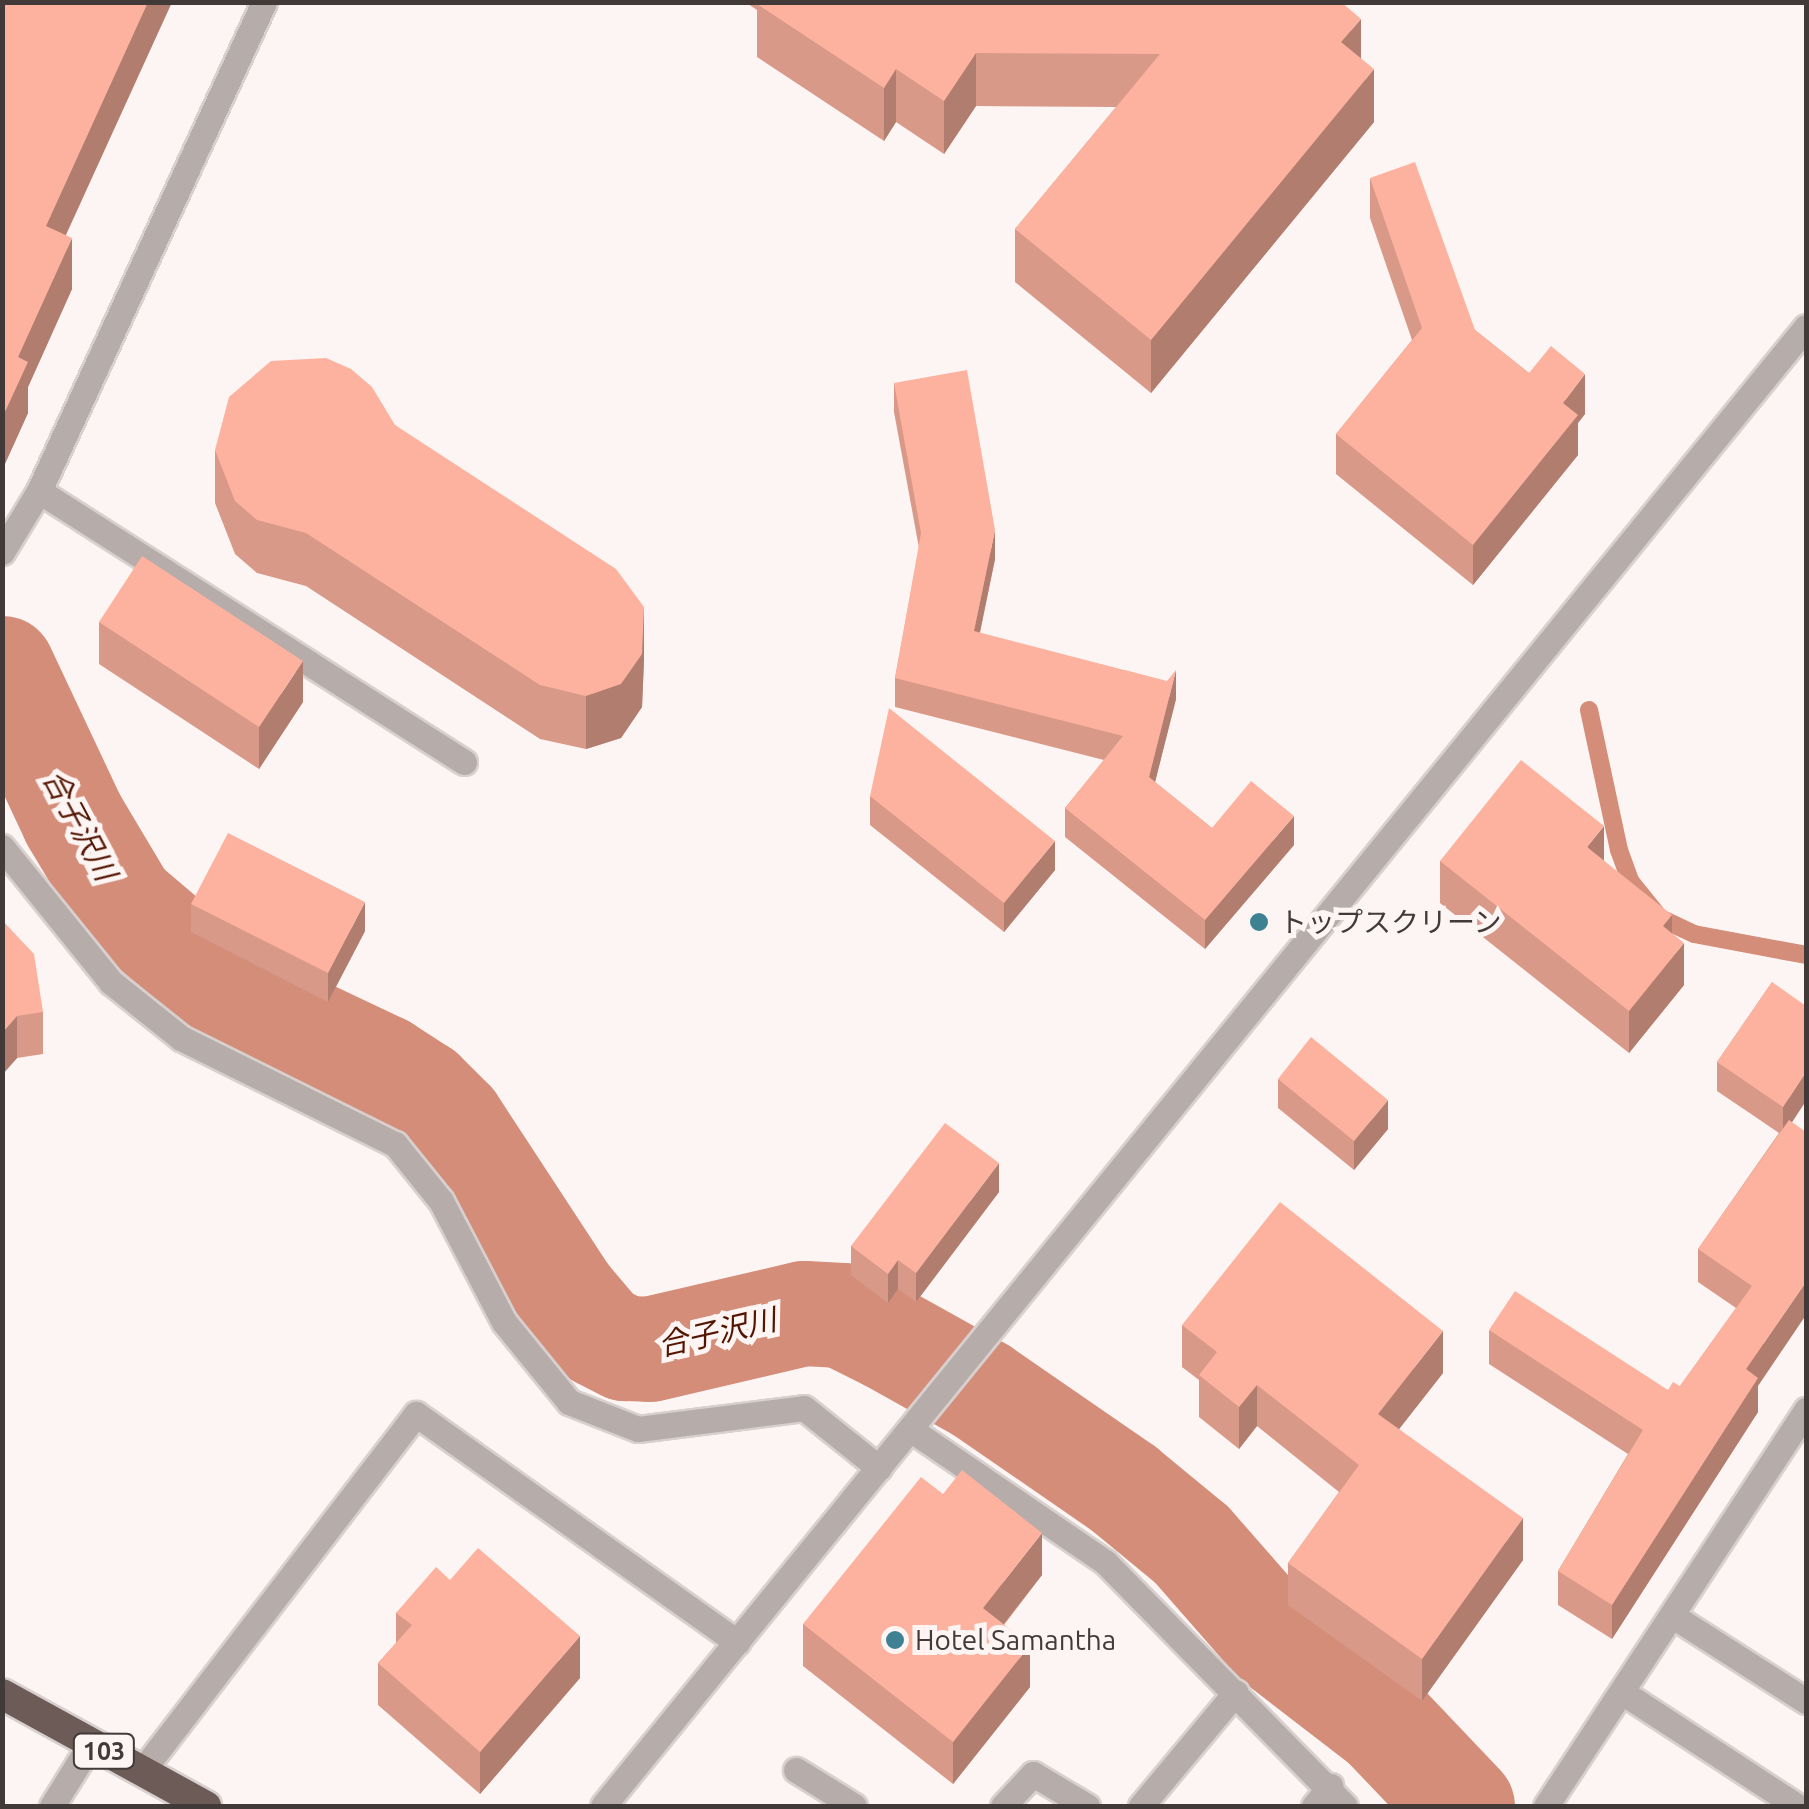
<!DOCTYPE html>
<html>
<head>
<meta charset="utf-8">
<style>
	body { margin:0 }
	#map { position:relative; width:1809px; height:1809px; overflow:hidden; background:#fdf5f3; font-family:Ubuntu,"Noto Sans JP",sans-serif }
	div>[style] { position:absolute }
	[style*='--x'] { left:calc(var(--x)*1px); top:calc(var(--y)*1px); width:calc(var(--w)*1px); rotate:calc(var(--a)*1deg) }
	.stream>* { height:18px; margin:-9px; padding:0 9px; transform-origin:9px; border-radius:9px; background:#d48d79 }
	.river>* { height:105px; margin:-52.5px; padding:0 52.5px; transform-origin:52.5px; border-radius:52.5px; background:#d48d79 }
	.roads { filter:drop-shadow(2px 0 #d8d0ce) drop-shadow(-2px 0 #d8d0ce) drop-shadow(0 2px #d8d0ce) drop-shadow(0 -2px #d8d0ce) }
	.minor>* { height:25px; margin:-12.5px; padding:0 12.5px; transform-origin:12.5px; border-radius:12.5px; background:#b6adab }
	.highway>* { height:30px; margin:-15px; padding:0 15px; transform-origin:15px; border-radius:15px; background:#6c5b56 }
	.wall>* { inset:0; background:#d99988 }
	.shaded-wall>* { inset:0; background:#b07d6f }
	.building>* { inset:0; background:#fcb29e }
	.dots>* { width:28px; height:28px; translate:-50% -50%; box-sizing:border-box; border:5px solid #fdf5f3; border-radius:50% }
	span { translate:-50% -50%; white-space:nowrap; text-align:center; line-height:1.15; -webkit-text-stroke:10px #fdf5f3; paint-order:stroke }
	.shield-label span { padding:2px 8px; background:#fdf5f3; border:2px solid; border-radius:8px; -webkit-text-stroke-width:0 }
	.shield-label { font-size:25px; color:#423a38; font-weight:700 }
	.poi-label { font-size:28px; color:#423a38 }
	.left { translate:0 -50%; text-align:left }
	.water-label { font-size:30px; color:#531402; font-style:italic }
	.frame { position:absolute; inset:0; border:5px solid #423a38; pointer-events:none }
</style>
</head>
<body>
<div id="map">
	<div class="stream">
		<i style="--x:1589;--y:710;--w:143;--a:77.9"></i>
		<i style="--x:1619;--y:850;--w:33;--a:70"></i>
		<i style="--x:1630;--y:881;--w:48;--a:51"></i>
		<i style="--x:1660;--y:918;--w:38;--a:25"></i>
		<i style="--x:1694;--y:934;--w:114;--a:10.6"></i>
	</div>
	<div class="river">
		<i style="--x:2;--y:668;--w:167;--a:64.8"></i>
		<i style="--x:73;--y:819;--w:98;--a:59.2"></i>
		<i style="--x:123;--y:903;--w:142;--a:40.4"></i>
		<i style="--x:231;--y:995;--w:168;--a:25.3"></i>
		<i style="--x:383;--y:1067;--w:46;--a:32.7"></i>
		<i style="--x:422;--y:1092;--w:42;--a:45"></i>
		<i style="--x:452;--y:1122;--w:208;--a:56.8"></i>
		<i style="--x:566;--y:1296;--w:51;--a:49.8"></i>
		<i style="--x:599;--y:1335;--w:29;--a:27"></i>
		<i style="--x:625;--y:1348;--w:24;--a:2"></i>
		<i style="--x:649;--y:1349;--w:159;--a:-13.1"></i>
		<i style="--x:804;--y:1313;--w:38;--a:3"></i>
		<i style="--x:842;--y:1315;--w:51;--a:26.6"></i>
		<i style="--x:888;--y:1338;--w:107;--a:29.2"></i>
		<i style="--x:981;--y:1390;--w:173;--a:34.6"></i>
		<i style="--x:1123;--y:1488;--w:88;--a:39.5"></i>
		<i style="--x:1191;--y:1544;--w:128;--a:48.8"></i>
		<i style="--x:1275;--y:1640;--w:138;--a:37.6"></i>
		<i style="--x:1384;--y:1724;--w:113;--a:46.4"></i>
	</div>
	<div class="roads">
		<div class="minor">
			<i style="--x:39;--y:491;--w:504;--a:32.52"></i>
			<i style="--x:2;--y:552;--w:71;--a:-58.8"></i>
			<i style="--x:39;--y:491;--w:538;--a:-65.29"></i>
			<i style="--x:2;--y:847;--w:174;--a:51.1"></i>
			<i style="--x:111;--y:982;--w:90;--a:38.7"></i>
			<i style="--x:181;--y:1038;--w:239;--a:26.4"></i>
			<i style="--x:395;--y:1144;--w:73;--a:51.1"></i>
			<i style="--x:441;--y:1201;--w:136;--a:62.5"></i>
			<i style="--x:504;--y:1322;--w:103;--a:50.9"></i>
			<i style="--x:569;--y:1402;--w:74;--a:21.4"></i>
			<i style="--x:638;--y:1429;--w:167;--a:-7.2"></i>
			<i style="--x:804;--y:1408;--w:96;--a:38.7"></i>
			<i style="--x:910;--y:1429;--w:236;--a:34.3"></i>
			<i style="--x:1105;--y:1562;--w:342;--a:45.5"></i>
			<i style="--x:1673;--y:1616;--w:158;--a:32.6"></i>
			<i style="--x:1622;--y:1692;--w:209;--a:33.1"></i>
			<i style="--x:796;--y:1770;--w:68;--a:31.8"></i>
			<i style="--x:142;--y:1771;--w:450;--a:-52.5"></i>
			<i style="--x:416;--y:1414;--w:394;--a:35.4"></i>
			<i style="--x:52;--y:1806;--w:74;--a:-58.2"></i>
			<i style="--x:603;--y:1806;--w:1906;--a:-50.88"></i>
			<i style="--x:1003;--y:1806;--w:44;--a:-46.8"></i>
			<i style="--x:1033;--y:1774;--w:63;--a:30.7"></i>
			<i style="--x:1141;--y:1806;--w:148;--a:-50.2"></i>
			<i style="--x:1314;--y:1806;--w:26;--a:-51"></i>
			<i style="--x:1546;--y:1806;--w:474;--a:-56.7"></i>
		</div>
		<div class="highway">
			<i style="--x:2;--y:1694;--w:233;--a:28.8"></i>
		</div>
	</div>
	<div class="wall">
		<i style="clip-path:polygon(2px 2px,172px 2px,66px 235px,72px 289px,28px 387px,28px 413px,4px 466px)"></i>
		<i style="clip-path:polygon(745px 2px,1341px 2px,1361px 59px,1374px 122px,1151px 393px,1015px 282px,1015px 229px,1116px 107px,976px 106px,944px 154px,896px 122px,884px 141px,757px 57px,757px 10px)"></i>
		<i style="clip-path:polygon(1370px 178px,1475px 330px,1529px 373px,1585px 414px,1578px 423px,1578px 455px,1473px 585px,1336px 474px,1336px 434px,1412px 340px,1370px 218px)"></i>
		<i style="clip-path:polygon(894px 383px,995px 559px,980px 633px,1176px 699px,1155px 782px,1212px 828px,1294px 845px,1205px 949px,1065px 837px,1065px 808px,1104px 760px,895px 707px,895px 678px,919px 548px,894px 412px)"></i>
		<i style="clip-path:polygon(395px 425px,644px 660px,642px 707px,621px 738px,586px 749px,540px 739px,306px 586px,257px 573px,235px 554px,215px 503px,215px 450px)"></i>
		<i style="clip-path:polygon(99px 622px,303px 702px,259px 769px,99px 664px)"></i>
		<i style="clip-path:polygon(870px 796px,1055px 870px,1004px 932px,870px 825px)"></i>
		<i style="clip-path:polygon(1440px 861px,1604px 861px,1672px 934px,1684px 985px,1629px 1053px,1440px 903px)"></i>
		<i style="clip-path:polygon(191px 904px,365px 931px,328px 1002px,191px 932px)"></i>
		<i style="clip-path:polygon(2px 920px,43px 1012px,43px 1054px,17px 1058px,2px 1075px)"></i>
		<i style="clip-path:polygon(1772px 982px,1792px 1122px,1758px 1386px,1758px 1412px,1612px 1639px,1558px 1605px,1558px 1571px,1628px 1454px,1489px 1364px,1489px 1330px,1668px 1390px,1680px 1386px,1736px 1308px,1698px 1282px,1698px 1249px,1779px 1133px,1717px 1091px,1717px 1062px)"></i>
		<i style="clip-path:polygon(1278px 1079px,1388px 1129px,1354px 1170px,1278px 1108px)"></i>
		<i style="clip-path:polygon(999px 1192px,916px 1302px,898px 1289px,888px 1303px,851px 1275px,851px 1246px)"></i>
		<i style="clip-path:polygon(1182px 1325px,1443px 1373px,1399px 1429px,1523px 1560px,1422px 1701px,1288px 1605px,1288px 1563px,1339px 1492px,1257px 1426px,1239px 1449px,1199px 1417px,1199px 1380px,1182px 1367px)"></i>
		<i style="clip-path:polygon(1042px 1575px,1004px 1625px,1030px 1687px,953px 1784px,803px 1666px,803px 1624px)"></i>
		<i style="clip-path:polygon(450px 1580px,580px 1678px,480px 1794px,378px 1705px,378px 1663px,396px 1643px,396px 1613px)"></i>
	</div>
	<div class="shaded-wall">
		<i style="clip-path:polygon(148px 2px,172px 2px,46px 278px,46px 226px)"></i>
		<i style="clip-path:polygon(1361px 19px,1361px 72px,1341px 42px)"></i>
		<i style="clip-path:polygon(976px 53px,976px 106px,944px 154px,944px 101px)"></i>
		<i style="clip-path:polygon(896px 69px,896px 122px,884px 141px,884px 88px)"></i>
		<i style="clip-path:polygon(1374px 69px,1374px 122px,1151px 393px,1151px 340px)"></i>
		<i style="clip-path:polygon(72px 238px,72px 289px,28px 387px,28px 413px,4px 466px,4px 414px,18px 357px)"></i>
		<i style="clip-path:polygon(1585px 374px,1585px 414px,1578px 423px,1578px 455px,1473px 585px,1473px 545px,1563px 403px)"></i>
		<i style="clip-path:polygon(995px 530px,995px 559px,974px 660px,974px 631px)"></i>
		<i style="clip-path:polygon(644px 607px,644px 660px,642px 707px,621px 738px,586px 749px,586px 696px)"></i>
		<i style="clip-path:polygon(303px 661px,303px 702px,259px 769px,259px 727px)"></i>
		<i style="clip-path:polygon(1176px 670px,1176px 699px,1149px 806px,1149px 777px)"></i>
		<i style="clip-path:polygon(1294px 816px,1294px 845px,1205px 949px,1205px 920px)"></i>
		<i style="clip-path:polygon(1604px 826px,1604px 868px,1587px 847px)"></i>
		<i style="clip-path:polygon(1055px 841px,1055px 870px,1004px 932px,1004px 903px)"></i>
		<i style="clip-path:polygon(365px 902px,365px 931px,328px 1002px,328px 973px)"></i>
		<i style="clip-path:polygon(1672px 915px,1672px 957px,1663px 926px)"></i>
		<i style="clip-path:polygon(1684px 943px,1684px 985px,1629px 1053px,1629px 1011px)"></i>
		<i style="clip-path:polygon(17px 1016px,17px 1058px,2px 1075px,2px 1033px)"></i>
		<i style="clip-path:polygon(1806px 1072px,1806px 1101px,1783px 1136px,1783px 1107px)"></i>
		<i style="clip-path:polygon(1388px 1100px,1388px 1129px,1354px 1170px,1354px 1141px)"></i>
		<i style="clip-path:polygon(999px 1163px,999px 1192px,916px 1302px,916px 1273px)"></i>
		<i style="clip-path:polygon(898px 1260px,898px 1289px,888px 1303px,888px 1274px)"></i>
		<i style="clip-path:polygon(1806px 1282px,1806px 1315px,1758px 1386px,1758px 1412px,1612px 1639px,1612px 1605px,1746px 1369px)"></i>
		<i style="clip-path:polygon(1443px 1331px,1443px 1373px,1378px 1456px,1378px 1414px)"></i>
		<i style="clip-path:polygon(1257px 1385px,1257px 1426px,1239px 1449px,1239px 1407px)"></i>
		<i style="clip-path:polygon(1523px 1518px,1523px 1560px,1422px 1701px,1422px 1659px)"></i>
		<i style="clip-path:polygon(1042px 1533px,1042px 1575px,983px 1650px,983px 1608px)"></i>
		<i style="clip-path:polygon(580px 1636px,580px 1678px,480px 1794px,480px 1752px)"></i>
		<i style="clip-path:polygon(1030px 1645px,1030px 1687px,953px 1784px,953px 1742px)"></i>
	</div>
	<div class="building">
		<i style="clip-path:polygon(2px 2px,148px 2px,46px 226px,72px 238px,18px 357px,28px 362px,4px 414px)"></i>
		<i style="clip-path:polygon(758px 2px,1341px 2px,1361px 19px,1341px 42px,1374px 69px,1151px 340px,1015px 229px,1160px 54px,976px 53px,944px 101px,896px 69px,884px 88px,757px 4px)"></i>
		<i style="clip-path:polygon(1415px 162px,1475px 330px,1529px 373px,1551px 346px,1585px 374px,1563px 403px,1578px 415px,1473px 545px,1336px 434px,1422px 328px,1370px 178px)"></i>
		<i style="clip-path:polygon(326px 358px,351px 369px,372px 387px,395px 425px,616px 569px,644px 607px,642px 654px,621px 684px,586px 696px,540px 685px,306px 533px,257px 520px,235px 501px,215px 450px,229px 397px,271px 361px)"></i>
		<i style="clip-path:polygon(967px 370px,995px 530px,974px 631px,1167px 681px,1176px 670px,1149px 777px,1212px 828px,1251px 781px,1294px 816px,1205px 920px,1065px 808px,1123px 736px,895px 678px,921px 533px,894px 383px)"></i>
		<i style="clip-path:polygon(142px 556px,303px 661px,259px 727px,99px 622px)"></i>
		<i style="clip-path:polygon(889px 708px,1055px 841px,1004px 903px,870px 796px)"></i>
		<i style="clip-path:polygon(1521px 760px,1604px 826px,1587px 847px,1672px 915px,1663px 926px,1684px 943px,1629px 1011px,1440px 861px)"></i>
		<i style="clip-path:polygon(228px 833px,365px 902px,328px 973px,191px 904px)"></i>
		<i style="clip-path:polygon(2px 920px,34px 954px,43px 1012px,17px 1016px,2px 1033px)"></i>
		<i style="clip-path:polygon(1772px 982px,1806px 1006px,1806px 1072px,1783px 1107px,1717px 1062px)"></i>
		<i style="clip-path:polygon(1311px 1037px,1388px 1100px,1354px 1141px,1278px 1079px)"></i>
		<i style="clip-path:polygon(1789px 1120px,1806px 1132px,1806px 1282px,1746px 1369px,1758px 1378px,1612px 1605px,1558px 1571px,1643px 1430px,1489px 1330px,1515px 1291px,1668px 1390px,1673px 1382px,1680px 1386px,1752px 1286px,1698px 1249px)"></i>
		<i style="clip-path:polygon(945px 1123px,999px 1163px,916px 1273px,898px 1260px,888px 1274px,851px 1246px)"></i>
		<i style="clip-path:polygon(1280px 1202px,1443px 1331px,1378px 1414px,1523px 1518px,1422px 1659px,1288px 1563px,1359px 1465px,1257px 1385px,1239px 1407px,1199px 1375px,1217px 1352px,1182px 1325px)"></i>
		<i style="clip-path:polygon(962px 1470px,1042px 1533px,983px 1608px,1030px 1645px,953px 1742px,803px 1624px,921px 1477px,943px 1494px)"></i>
		<i style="clip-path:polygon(478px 1548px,580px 1636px,480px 1752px,378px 1663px,412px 1625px,396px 1613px,436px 1567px,450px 1580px)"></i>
	</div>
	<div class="dots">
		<i style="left:1259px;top:922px;background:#3e8192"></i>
		<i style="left:895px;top:1640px;background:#3e8192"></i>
	</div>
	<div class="shield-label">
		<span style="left:104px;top:1751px">103</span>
	</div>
	<div class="poi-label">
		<span class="left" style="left:1279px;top:922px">トップスクリーン</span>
		<span class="left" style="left:915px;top:1640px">Hotel Samantha</span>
	</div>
	<div class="water-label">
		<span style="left:80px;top:825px;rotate:62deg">合子沢川</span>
		<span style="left:717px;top:1332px;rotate:-13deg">合子沢川</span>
	</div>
	<div class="frame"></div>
</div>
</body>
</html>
